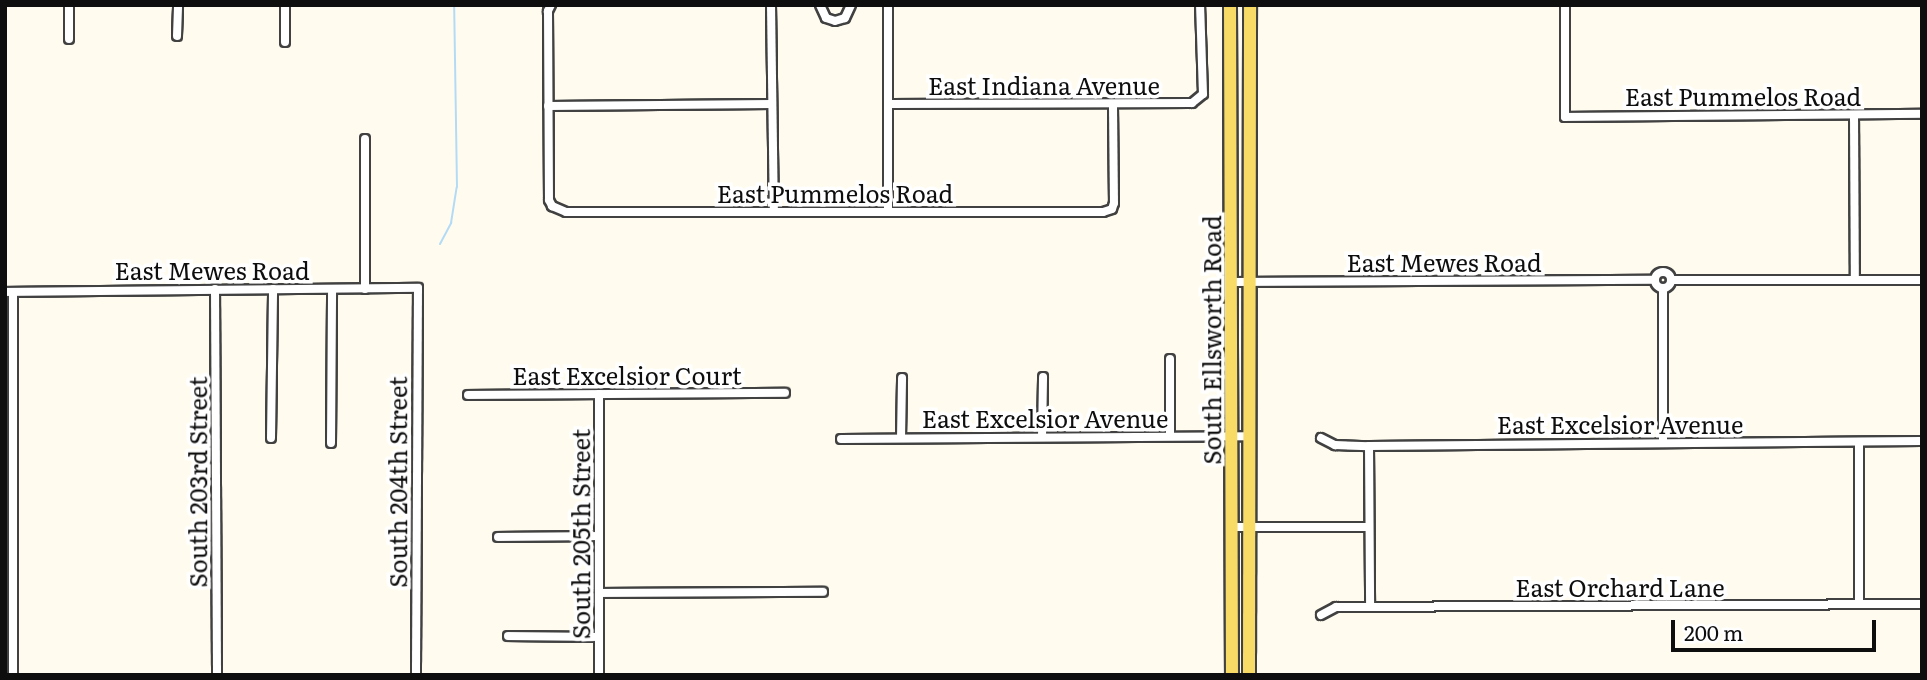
<!DOCTYPE html>
<html>
<head>
<meta charset="utf-8">
<style>
	body { margin:0 }
	#map { position:relative; width:1927px; height:680px; overflow:hidden; background:#fffcef; font-family:Literata,serif }
	div>[style] { position:absolute }
	[style*='--x'] { left:calc(var(--x)*1px); top:calc(var(--y)*1px); width:calc(var(--w)*1px); rotate:calc(var(--a)*1deg) }
	.stream>* { height:2px; margin:-1px; padding:0 1px; transform-origin:1px; border-radius:1px; background:#b4dbf6 }
	.roads { filter:drop-shadow(2px 0 #414141) drop-shadow(-2px 0 #414141) drop-shadow(0 2px #414141) drop-shadow(0 -2px #414141) }
	.minor>* { height:8px; margin:-4px; padding:0 4px; transform-origin:4px; border-radius:4px; background:#fff }
	.minor>.ring { margin:-4px; padding:0; box-sizing:content-box; background:none; border:8px solid #fff; border-radius:50% }
	.primary>* { height:12px; margin:-6px; padding:0 6px; transform-origin:6px; border-radius:6px; background:#f8da66 }
	span { translate:-50% -50%; white-space:nowrap; text-align:center; line-height:1.15; -webkit-text-stroke:7px #fff; paint-order:stroke }
	.street-label { font-size:24px; color:#0e0e0e }
	.frame { position:absolute; inset:0; border:7px solid #0e0e0e; pointer-events:none }
	.scale { position:absolute; left:1671px; top:620px; width:205px; height:32px; box-sizing:border-box; border:4px solid #0e0e0e; border-top:0; padding-left:9px; font-size:21px; line-height:24px; white-space:nowrap; color:#0e0e0e; -webkit-text-stroke:5px #fff; paint-order:stroke }
</style>
</head>
<body>
<div id="map">
	<div class="stream">
		<i style="--x:440;--y:244;--w:24;--a:-62"></i>
		<i style="--x:451;--y:223;--w:36;--a:-81"></i>
		<i style="--x:457;--y:187;--w:182;--a:-90.9"></i>
	</div>
	<div class="roads">
		<div class="minor">
			<i style="--x:69;--y:5;--w:34;--a:90"></i>
			<i style="--x:285;--y:5;--w:37;--a:90"></i>
			<i style="--x:551;--y:5;--w:7;--a:117"></i>
			<i style="--x:548;--y:11;--w:189;--a:89.7"></i>
			<i style="--x:549;--y:200;--w:7;--a:63"></i>
			<i style="--x:552;--y:206;--w:15;--a:23"></i>
			<i style="--x:566;--y:212;--w:537;--a:0"></i>
			<i style="--x:1103;--y:212;--w:9;--a:-18"></i>
			<i style="--x:1112;--y:209;--w:6;--a:-72"></i>
			<i style="--x:1114;--y:203;--w:99;--a:-90.6"></i>
			<i style="--x:771;--y:5;--w:207;--a:89.2"></i>
			<i style="--x:820;--y:5;--w:14;--a:65"></i>
			<i style="--x:826;--y:18;--w:9;--a:18"></i>
			<i style="--x:835;--y:21;--w:10;--a:-17"></i>
			<i style="--x:845;--y:18;--w:14;--a:-65"></i>
			<i style="--x:888;--y:5;--w:207;--a:90"></i>
			<i style="--x:1565;--y:5;--w:112;--a:90"></i>
			<i style="--x:1565;--y:117;--w:357;--a:-0.5"></i>
			<i style="--x:177;--y:36;--w:31;--a:-88"></i>
			<i style="--x:888;--y:104;--w:304;--a:-0.2"></i>
			<i style="--x:1192;--y:103;--w:14;--a:-39"></i>
			<i style="--x:1203;--y:94;--w:89;--a:-91.9"></i>
			<i style="--x:548;--y:106;--w:224;--a:-0.5"></i>
			<i style="--x:1854;--y:115;--w:165;--a:89.7"></i>
			<i style="--x:365;--y:139;--w:150;--a:90"></i>
			<i class="ring" style="left:1655px;top:272px;width:8px;height:8px"></i>
			<i style="--x:1671;--y:280;--w:251;--a:0"></i>
			<i style="--x:1232;--y:282;--w:423;--a:-0.3"></i>
			<i style="--x:1663;--y:288;--w:155;--a:90"></i>
			<i style="--x:215;--y:289;--w:386;--a:89.7"></i>
			<i style="--x:5;--y:292;--w:413;--a:-0.6"></i>
			<i style="--x:418;--y:288;--w:387;--a:90.3"></i>
			<i style="--x:13;--y:292;--w:383;--a:90"></i>
			<i style="--x:599;--y:394;--w:281;--a:90"></i>
			<i style="--x:468;--y:395;--w:317;--a:-0.4"></i>
			<i style="--x:1170;--y:436;--w:77;--a:-90"></i>
			<i style="--x:1042;--y:437;--w:60;--a:-89"></i>
			<i style="--x:271;--y:438;--w:149;--a:-89.2"></i>
			<i style="--x:901;--y:438;--w:60;--a:-89"></i>
			<i style="--x:1321;--y:438;--w:16;--a:27"></i>
			<i style="--x:1335;--y:445;--w:34;--a:2"></i>
			<i style="--x:1369;--y:446;--w:553;--a:-0.52"></i>
			<i style="--x:841;--y:439;--w:408;--a:-0.4"></i>
			<i style="--x:1859;--y:442;--w:162;--a:90"></i>
			<i style="--x:331;--y:443;--w:154;--a:-89.6"></i>
			<i style="--x:1369;--y:446;--w:161;--a:89.6"></i>
			<i style="--x:1232;--y:527;--w:137;--a:0"></i>
			<i style="--x:498;--y:537;--w:101;--a:-0.6"></i>
			<i style="--x:599;--y:593;--w:224;--a:-0.3"></i>
			<i style="--x:1321;--y:615;--w:17;--a:-28"></i>
			<i style="--x:1336;--y:607;--w:586;--a:-0.29"></i>
			<i style="--x:508;--y:636;--w:91;--a:0.6"></i>
		</div>
		<div class="primary">
			<i style="--x:1230;--y:5;--w:670;--a:89.83"></i>
			<i style="--x:1249;--y:675;--w:670;--a:-89.91"></i>
		</div>
	</div>
	<div class="street-label">
		<span style="left:1044px;top:85px">East Indiana Avenue</span>
		<span style="left:1743px;top:96px">East Pummelos Road</span>
		<span style="left:835px;top:193px">East Pummelos Road</span>
		<span style="left:1444px;top:262px">East Mewes Road</span>
		<span style="left:212px;top:270px">East Mewes Road</span>
		<span style="left:1211px;top:340px;rotate:-90deg">South Ellsworth Road</span>
		<span style="left:627px;top:375px">East Excelsior Court</span>
		<span style="left:1045px;top:418px">East Excelsior Avenue</span>
		<span style="left:1620px;top:424px">East Excelsior Avenue</span>
		<span style="left:197px;top:482px;rotate:-90deg">South 203rd Street</span>
		<span style="left:397px;top:482px;rotate:-90deg">South 204th Street</span>
		<span style="left:580px;top:534px;rotate:-90deg">South 205th Street</span>
		<span style="left:1620px;top:587px">East Orchard Lane</span>
	</div>
	<div class="frame"></div>
	<div class="scale">200 m</div>
</div>
</body>
</html>
